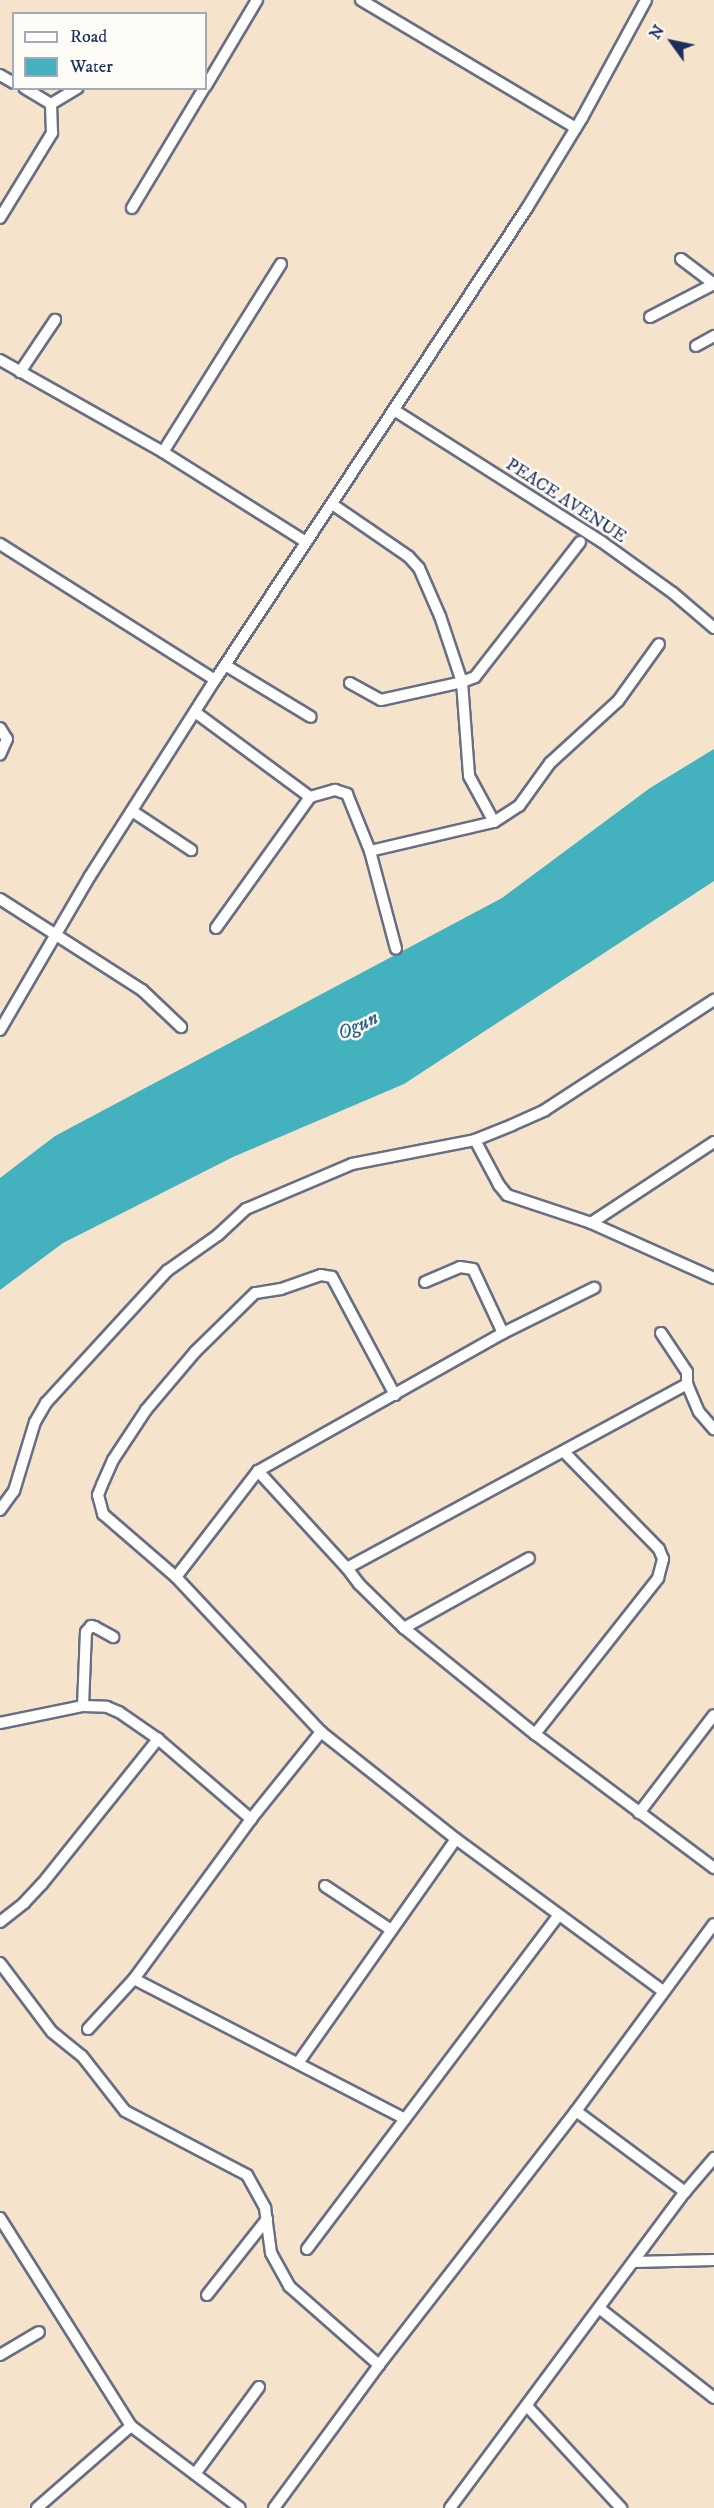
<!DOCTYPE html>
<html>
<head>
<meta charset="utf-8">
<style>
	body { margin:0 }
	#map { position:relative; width:714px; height:2508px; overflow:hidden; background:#f6e3cb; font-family:"IM FELL DW Pica",serif }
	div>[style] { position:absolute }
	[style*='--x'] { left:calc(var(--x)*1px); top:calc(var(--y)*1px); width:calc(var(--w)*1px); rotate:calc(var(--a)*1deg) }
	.water>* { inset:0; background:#43b2be }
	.roads { filter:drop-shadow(2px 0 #686e84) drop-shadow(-2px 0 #686e84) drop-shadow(0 2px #686e84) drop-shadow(0 -2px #686e84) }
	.minor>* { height:10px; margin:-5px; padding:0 5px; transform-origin:5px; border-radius:5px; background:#fff }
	span { translate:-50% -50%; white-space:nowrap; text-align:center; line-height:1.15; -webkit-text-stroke:5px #fdfcf7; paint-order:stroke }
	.street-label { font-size:18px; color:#1b2f5e }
	.water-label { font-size:20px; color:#295d80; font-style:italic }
	.legend { position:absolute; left:12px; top:12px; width:195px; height:78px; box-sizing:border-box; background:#fdfcf7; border:2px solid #a3aaba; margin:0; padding:8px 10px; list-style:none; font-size:18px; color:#1b2f5e }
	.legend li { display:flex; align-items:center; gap:12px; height:30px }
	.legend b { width:30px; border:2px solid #a3aaba }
	.north { position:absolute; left:642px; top:12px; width:60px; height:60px; -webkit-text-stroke:4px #fdfcf7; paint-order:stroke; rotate:303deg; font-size:16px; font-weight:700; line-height:24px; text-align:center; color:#1b2f5e }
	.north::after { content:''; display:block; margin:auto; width:21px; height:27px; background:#1b2f5e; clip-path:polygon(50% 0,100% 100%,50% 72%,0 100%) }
</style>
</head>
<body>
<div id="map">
	<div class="water">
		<i style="clip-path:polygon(714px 749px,714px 881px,404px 1084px,233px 1157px,63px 1243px,0 1290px,0 1178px,55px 1136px,502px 898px,650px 788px)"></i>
	</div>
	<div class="roads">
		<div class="minor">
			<i style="--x:361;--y:0;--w:250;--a:30.8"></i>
			<i style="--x:0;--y:75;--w:16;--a:30"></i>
			<i style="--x:206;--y:86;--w:100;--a:-59.3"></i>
			<i style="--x:51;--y:104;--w:31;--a:-31"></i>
			<i style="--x:132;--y:208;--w:140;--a:-59"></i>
			<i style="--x:0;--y:218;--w:100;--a:-58.5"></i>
			<i style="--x:52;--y:133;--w:29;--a:-92"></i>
			<i style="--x:51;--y:104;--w:31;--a:-149"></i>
			<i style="--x:681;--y:259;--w:41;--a:37.1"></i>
			<i style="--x:650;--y:317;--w:72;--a:-27.3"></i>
			<i style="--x:696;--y:346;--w:21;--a:-29"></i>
			<i style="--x:0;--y:360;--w:187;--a:29.4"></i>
			<i style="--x:163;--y:452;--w:169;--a:32.2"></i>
			<i style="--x:20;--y:372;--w:63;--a:-56.1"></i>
			<i style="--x:394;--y:410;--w:246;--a:32.4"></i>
			<i style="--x:602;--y:542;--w:87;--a:35.7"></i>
			<i style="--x:673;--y:593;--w:54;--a:40.5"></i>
			<i style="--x:163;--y:452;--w:222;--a:-57.9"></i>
			<i style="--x:332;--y:504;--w:93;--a:34.5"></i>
			<i style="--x:409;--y:557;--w:15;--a:48"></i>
			<i style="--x:419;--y:568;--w:52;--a:66.4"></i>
			<i style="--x:440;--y:616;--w:70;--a:71.6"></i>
			<i style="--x:462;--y:682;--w:94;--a:85.7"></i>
			<i style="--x:469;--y:776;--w:52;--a:61.5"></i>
			<i style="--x:0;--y:544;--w:254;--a:32.3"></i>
			<i style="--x:225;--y:665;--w:100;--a:31.2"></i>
			<i style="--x:350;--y:683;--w:35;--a:29"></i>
			<i style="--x:381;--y:700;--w:83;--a:-12.5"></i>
			<i style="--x:462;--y:682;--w:14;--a:-21"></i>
			<i style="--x:475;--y:677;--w:171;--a:-52.1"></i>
			<i style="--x:195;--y:712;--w:143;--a:36.5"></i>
			<i style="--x:310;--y:797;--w:26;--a:-16"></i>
			<i style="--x:335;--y:790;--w:13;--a:18"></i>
			<i style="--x:347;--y:794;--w:61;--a:68"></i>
			<i style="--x:370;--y:851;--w:101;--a:75.1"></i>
			<i style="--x:0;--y:728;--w:13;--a:58"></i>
			<i style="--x:7;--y:739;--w:17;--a:114"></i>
			<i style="--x:132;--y:811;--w:71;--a:33.5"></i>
			<i style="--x:370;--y:851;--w:127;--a:-13.2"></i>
			<i style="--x:494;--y:822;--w:30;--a:-33"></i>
			<i style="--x:519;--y:806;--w:53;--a:-54.2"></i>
			<i style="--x:550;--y:763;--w:92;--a:-42.4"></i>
			<i style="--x:618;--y:701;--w:70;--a:-54.3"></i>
			<i style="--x:0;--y:899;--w:169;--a:32.7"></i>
			<i style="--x:142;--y:990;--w:54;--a:43.5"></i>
			<i style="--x:216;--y:928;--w:161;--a:-54.3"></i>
			<i style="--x:0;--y:1030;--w:178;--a:-59.7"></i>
			<i style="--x:90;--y:876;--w:232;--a:-57.5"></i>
			<i style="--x:215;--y:680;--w:566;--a:-56.53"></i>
			<i style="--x:527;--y:208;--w:105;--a:-58.6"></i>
			<i style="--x:582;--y:118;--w:134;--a:-61.5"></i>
			<i style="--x:475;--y:1140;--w:51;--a:61.9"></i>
			<i style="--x:499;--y:1185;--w:13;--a:51"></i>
			<i style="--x:507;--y:1195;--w:89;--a:18.4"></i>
			<i style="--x:591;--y:1223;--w:135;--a:24.1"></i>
			<i style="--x:591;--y:1223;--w:147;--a:-33.4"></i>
			<i style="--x:425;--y:1282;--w:38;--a:-23"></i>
			<i style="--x:460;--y:1267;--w:13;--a:9"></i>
			<i style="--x:473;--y:1269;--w:71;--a:64.9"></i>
			<i style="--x:661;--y:1333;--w:47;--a:56.3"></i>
			<i style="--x:687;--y:1372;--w:12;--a:90"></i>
			<i style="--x:687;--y:1384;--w:30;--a:67"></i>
			<i style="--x:699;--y:1412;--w:23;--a:49"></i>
			<i style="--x:395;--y:1395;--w:134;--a:-118.1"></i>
			<i style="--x:332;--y:1277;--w:11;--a:-170"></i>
			<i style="--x:321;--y:1275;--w:42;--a:160.7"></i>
			<i style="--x:281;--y:1289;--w:26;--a:171"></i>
			<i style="--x:255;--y:1293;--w:84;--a:135.5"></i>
			<i style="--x:195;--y:1352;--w:76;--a:130.2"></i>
			<i style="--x:146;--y:1410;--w:60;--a:123.4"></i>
			<i style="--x:113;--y:1460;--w:27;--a:114"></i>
			<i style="--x:102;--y:1485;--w:11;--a:112"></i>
			<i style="--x:98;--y:1495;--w:20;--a:75"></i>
			<i style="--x:103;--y:1514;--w:96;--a:40.8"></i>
			<i style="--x:176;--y:1577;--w:212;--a:46.9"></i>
			<i style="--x:321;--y:1732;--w:172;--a:38.4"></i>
			<i style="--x:456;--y:1839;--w:257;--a:36.3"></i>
			<i style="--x:258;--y:1471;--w:132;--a:47.5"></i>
			<i style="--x:347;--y:1568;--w:20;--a:53"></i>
			<i style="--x:359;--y:1584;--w:63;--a:44.4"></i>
			<i style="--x:404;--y:1628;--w:169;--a:39"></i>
			<i style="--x:535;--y:1734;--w:224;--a:36.8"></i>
			<i style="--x:0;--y:1510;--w:24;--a:-54"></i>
			<i style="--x:14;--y:1491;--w:72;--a:-73.1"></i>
			<i style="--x:35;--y:1422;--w:22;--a:-60"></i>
			<i style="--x:46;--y:1403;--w:179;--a:-47.5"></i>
			<i style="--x:167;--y:1271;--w:62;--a:-35.2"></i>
			<i style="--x:218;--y:1235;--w:38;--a:-43"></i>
			<i style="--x:246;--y:1209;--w:115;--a:-23"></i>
			<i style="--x:352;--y:1164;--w:125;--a:-11"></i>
			<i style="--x:475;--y:1140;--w:40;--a:-22"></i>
			<i style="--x:512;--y:1125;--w:36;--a:-24"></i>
			<i style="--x:545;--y:1110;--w:202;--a:-33.1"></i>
			<i style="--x:347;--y:1568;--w:387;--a:-28.4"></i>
			<i style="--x:176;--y:1577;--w:134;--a:-52.3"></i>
			<i style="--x:258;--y:1471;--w:281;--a:-29.4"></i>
			<i style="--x:503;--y:1333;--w:102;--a:-26.3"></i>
			<i style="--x:404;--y:1628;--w:143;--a:-29.2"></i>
			<i style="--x:83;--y:1706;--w:74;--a:-87.7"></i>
			<i style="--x:86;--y:1632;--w:8;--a:-50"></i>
			<i style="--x:91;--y:1626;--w:4;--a:14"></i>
			<i style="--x:95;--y:1627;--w:21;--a:29"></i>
			<i style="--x:0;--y:1723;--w:85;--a:-11.6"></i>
			<i style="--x:83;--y:1706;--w:24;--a:2"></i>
			<i style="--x:107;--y:1707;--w:13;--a:23"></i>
			<i style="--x:119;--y:1712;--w:47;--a:34.7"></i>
			<i style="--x:158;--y:1739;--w:123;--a:40.7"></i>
			<i style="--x:535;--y:1734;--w:199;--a:-51.7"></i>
			<i style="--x:658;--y:1578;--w:20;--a:-75"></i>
			<i style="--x:663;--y:1559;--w:11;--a:-112"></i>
			<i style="--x:659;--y:1549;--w:136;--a:-134.4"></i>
			<i style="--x:639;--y:1813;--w:123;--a:-52.6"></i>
			<i style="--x:325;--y:1886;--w:78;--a:33.5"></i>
			<i style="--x:0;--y:1922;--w:31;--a:-38"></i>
			<i style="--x:24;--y:1903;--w:26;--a:-47"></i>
			<i style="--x:42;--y:1884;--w:186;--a:-51.3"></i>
			<i style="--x:0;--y:1963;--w:86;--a:53"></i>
			<i style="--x:52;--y:2032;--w:38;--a:39"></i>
			<i style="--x:82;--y:2056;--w:70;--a:52"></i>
			<i style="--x:125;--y:2111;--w:138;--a:27.7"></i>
			<i style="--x:247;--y:2175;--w:38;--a:61"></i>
			<i style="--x:265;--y:2208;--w:45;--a:82.4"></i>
			<i style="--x:271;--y:2253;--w:38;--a:61"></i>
			<i style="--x:289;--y:2286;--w:120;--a:41.3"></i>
			<i style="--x:134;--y:1979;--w:305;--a:27.3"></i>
			<i style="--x:88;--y:2029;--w:68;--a:-47.4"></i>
			<i style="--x:134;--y:1979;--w:198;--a:-53.8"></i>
			<i style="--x:251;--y:1819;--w:112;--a:-51.2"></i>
			<i style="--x:298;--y:2063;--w:274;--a:-54.8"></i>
			<i style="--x:576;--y:2111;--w:136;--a:36.6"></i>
			<i style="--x:0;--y:2218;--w:246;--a:57.8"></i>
			<i style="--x:131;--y:2426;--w:136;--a:37"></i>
			<i style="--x:307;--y:2249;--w:418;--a:-53"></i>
			<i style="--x:634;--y:2262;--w:80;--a:-1.4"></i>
			<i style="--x:207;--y:2295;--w:97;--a:-51.7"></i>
			<i style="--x:599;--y:2308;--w:146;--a:38"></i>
			<i style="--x:0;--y:2355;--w:45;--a:-30.5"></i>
			<i style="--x:527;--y:2406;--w:139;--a:47.3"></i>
			<i style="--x:195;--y:2474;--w:108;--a:-53.7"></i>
			<i style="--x:37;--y:2508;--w:125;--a:-41.1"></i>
			<i style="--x:274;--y:2508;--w:177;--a:-53.7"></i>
			<i style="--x:379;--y:2365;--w:321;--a:-52.2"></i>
			<i style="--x:576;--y:2111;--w:232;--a:-53.6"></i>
			<i style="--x:450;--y:2508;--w:394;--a:-53.4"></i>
			<i style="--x:685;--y:2192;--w:45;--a:-49.5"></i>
		</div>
	</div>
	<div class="street-label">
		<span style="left:566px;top:501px;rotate:33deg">PEACE AVENUE</span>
	</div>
	<div class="water-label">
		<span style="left:358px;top:1026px;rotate:-25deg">Ogun</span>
	</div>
	<ul class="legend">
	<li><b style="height:8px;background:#fff"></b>Road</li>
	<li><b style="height:16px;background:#43b2be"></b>Water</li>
	</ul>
	<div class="north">N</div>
</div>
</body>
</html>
